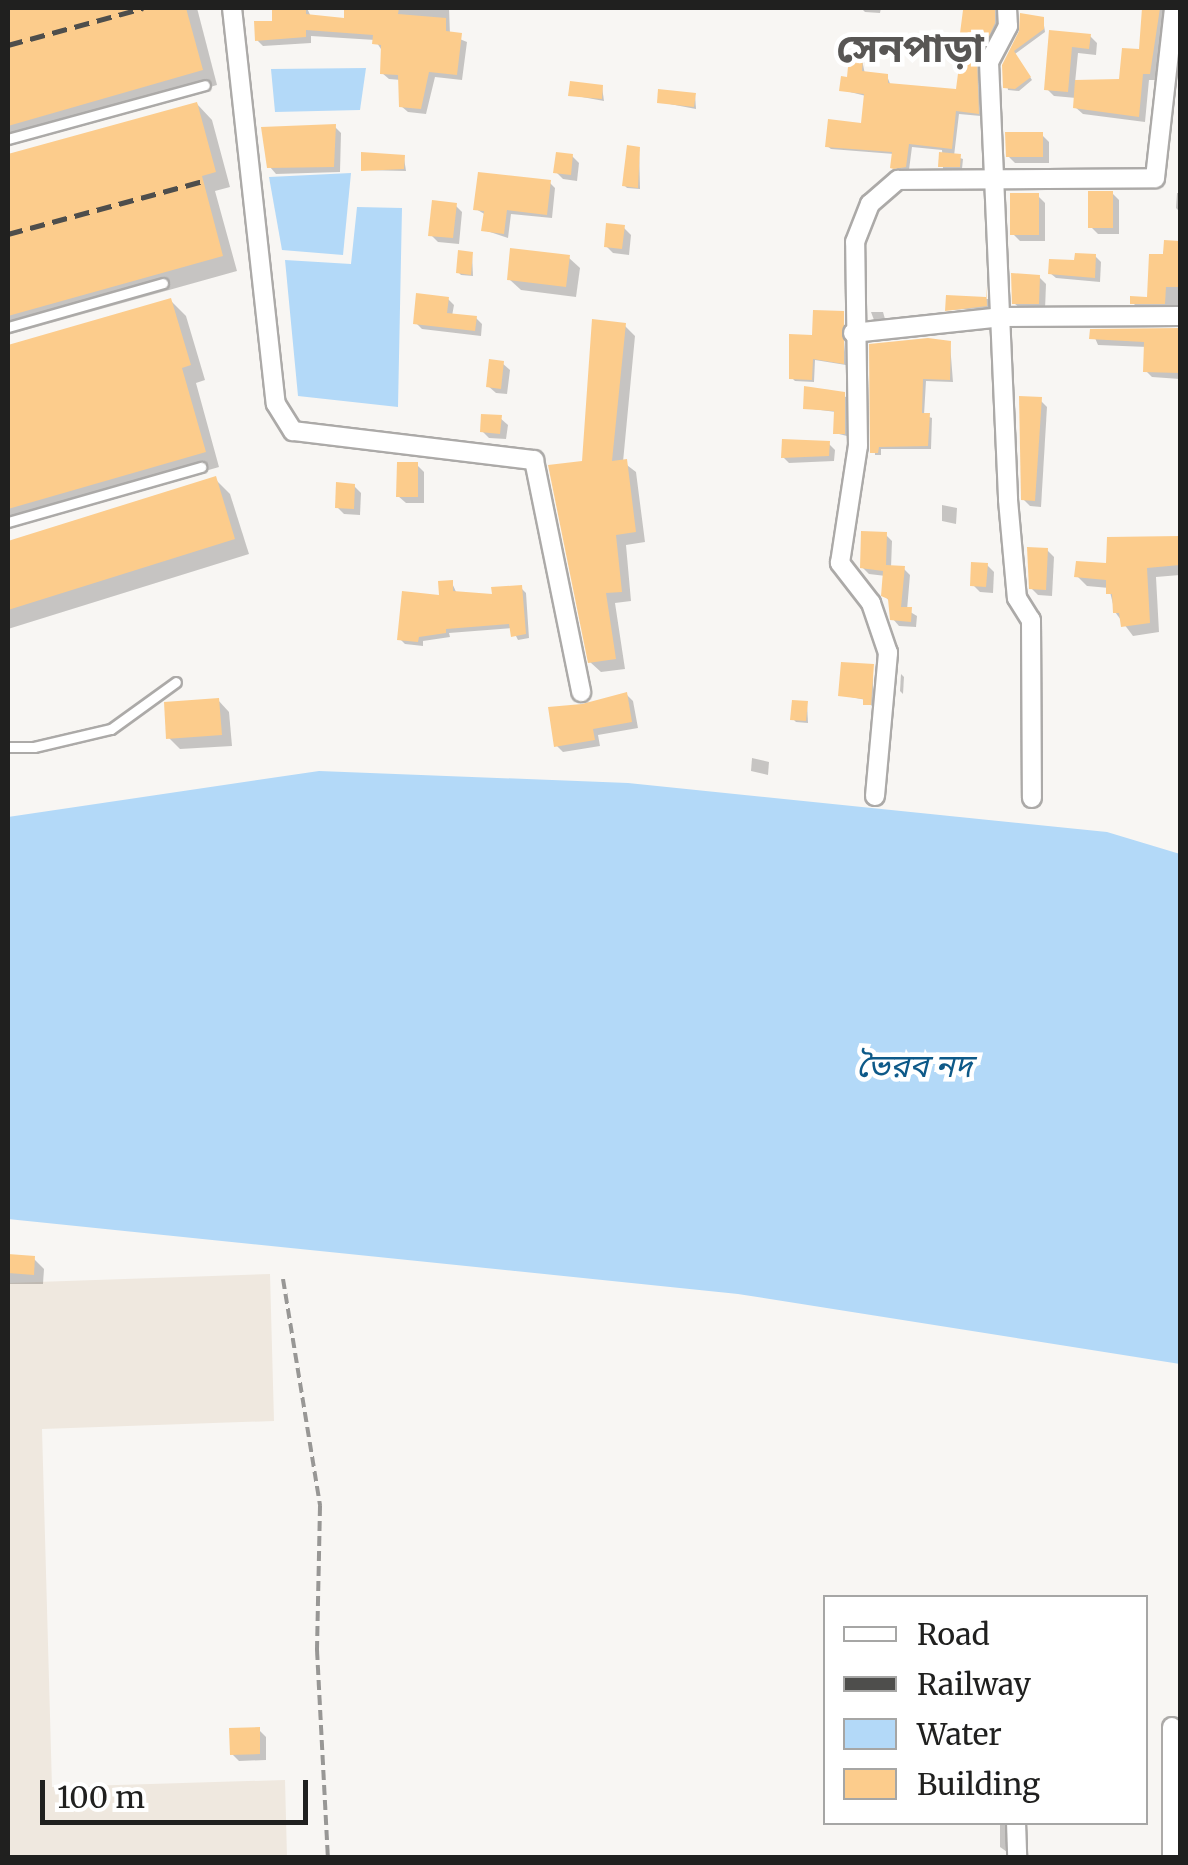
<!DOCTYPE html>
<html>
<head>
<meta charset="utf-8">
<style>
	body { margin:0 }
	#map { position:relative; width:1188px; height:1865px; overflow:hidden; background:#f8f6f3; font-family:Merriweather,"Noto Sans Bengali",serif }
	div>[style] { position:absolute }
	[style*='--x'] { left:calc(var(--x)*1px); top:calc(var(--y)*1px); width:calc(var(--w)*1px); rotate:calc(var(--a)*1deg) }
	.built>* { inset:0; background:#efe8df }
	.water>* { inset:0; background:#b3d9f8 }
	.shadow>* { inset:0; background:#0003 }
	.building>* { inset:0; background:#fccc8c }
	.path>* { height:4px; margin-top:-2px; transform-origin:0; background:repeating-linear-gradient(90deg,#989795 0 10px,transparent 0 15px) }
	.roads { filter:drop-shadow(2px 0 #acaaa8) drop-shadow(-2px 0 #acaaa8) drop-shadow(0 2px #acaaa8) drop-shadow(0 -2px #acaaa8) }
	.service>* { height:9px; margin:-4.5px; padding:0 4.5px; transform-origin:4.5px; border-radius:4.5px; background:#fff }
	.minor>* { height:18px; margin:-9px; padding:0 9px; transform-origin:9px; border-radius:9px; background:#fff }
	.rail>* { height:5px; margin-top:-2.5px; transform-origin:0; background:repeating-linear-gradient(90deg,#4e4e4c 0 15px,transparent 0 23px) }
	span { translate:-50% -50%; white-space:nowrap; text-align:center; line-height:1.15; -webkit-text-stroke:9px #fff; paint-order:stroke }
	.water-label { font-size:32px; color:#0d5988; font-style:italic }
	.district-label { font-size:40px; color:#585654; font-weight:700 }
	.frame { position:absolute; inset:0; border:10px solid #20201f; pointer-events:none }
	.legend { position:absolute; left:823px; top:1595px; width:325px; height:230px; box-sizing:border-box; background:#fff; border:2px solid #a6a6a5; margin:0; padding:12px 18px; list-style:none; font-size:30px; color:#20201f }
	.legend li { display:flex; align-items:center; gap:20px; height:50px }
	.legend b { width:50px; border:2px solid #a6a6a5 }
	.scale { position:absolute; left:40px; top:1780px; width:268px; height:45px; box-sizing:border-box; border:5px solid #20201f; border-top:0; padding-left:12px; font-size:30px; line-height:35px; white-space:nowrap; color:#20201f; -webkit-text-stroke:8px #fff; paint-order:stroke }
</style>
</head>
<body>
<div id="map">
	<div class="built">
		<i style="clip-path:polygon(270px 1274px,274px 1421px,42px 1429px,52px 1787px,285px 1780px,287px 1857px,8px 1857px,8px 1283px)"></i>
	</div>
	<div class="water">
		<i style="clip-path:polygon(366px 68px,360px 110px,275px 112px,271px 69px)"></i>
		<i style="clip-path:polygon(351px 173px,343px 255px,282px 250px,269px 177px)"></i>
		<i style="clip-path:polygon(357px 207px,402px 208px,398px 407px,298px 396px,285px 260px,351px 264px)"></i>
		<i style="clip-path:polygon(319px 771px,628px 783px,1107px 832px,1180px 854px,1180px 1364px,738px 1294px,8px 1219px,8px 817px)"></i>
	</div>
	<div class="shadow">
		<i style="clip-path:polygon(8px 8px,197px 8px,217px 85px,8px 145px)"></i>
		<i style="clip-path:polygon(275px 8px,307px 8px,311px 17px,347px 21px,358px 8px,449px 8px,450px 35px,467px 42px,462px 80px,435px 77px,426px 114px,408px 112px,401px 106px,401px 80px,389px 79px,382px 73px,381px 49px,375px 40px,311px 36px,311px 43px,263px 46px,257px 40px,275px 23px)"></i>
		<i style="clip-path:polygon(861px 8px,881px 8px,880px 13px,865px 12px)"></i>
		<i style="clip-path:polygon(966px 8px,1000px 8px,998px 28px,979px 66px,981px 116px,959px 114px,954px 156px,963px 159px,962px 169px,943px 169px,942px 150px,912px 147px,909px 170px,897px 171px,894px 154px,831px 149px,827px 146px,863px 126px,866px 96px,842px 90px,862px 60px,865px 74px,887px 76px,891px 86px,958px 92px,962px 60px,951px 56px,962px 43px)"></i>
		<i style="clip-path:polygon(1145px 8px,1166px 8px,1156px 80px,1149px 80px,1145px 122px,1083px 114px,1075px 107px,1076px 98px,1054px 96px,1047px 89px,1051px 33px,1090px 36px,1097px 43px,1096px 55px,1078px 53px,1075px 83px,1122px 81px,1141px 52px)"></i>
		<i style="clip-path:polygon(1043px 19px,1045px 32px,1015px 54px,1032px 80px,1019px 91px,1008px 90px,1004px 65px,1022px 32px)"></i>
		<i style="clip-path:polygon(602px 87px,604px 101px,571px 95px)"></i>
		<i style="clip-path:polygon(695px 95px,696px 109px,659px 102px)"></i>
		<i style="clip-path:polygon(197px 104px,212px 120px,230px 187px,215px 191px,237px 271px,8px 335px,8px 157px)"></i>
		<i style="clip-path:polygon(335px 127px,341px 133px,340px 172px,276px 174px,270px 167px)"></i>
		<i style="clip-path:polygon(1042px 135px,1049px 142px,1049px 163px,1015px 163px,1008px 156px)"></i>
		<i style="clip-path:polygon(639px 149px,640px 189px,627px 188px,624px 185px)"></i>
		<i style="clip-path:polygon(572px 156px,579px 163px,577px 181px,563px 179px,556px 172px)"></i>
		<i style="clip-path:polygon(404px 158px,406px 171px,364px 170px)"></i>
		<i style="clip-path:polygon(550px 183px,555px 188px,552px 218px,511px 214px,508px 238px,484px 230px,486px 215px,476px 209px)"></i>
		<i style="clip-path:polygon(1112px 193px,1119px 200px,1119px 234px,1098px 234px,1091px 227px)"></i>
		<i style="clip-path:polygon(1177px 193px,1180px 193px,1180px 212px,1176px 208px)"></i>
		<i style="clip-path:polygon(1038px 196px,1045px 203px,1045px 241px,1020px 241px,1013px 234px)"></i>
		<i style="clip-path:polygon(455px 205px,462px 212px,459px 244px,438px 242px,431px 235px)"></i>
		<i style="clip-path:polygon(624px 228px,631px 235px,629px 255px,613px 253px,606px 246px)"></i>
		<i style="clip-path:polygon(1166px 243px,1180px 244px,1180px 307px,1136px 306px,1133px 303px,1150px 299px)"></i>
		<i style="clip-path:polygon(472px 255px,473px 276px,461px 275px,458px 272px)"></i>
		<i style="clip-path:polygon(1095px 256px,1101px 262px,1100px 282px,1056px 278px,1050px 273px)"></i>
		<i style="clip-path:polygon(568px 257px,580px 268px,576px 297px,521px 290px,509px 279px)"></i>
		<i style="clip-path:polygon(1039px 277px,1046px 284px,1045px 310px,1022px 310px,1014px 303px)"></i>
		<i style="clip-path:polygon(988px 295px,989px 308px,948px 310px,948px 298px,988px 299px)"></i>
		<i style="clip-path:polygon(448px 299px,454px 305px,452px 316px,476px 318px,482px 324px,481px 336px,422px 329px,416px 323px)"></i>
		<i style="clip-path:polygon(170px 300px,186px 316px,205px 380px,196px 383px,219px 467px,8px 528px,8px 348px)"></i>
		<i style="clip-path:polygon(871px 312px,883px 312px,885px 319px,874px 320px)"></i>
		<i style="clip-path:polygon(842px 313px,846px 365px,815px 360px,814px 382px,795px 381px,792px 378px,814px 337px)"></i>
		<i style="clip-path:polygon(625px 326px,635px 336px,623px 462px,636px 472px,645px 542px,626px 545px,631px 601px,615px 603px,625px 669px,601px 672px,590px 662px,584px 463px)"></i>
		<i style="clip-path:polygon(1092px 331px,1180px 331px,1180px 379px,1152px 377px,1146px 371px,1147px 347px,1098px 345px)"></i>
		<i style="clip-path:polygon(950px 344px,953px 382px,926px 381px,924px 415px,932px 418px,931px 449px,881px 449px,881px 455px,875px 455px,872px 346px)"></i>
		<i style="clip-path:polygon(502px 363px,510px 370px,507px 394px,496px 393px,488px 386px)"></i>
		<i style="clip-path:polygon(806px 389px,830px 390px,846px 397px,847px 436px,835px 433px,836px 412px,805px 408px)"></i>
		<i style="clip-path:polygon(1040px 400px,1047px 407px,1041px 507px,1030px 506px,1023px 499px)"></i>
		<i style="clip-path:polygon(500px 418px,508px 425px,506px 439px,489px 438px,482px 431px)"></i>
		<i style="clip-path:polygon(829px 444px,835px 450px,834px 461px,789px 463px,783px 457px)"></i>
		<i style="clip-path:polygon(417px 465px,424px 472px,424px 503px,406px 503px,398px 496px)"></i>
		<i style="clip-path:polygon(215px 479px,230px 494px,249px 554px,8px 629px,8px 544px)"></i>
		<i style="clip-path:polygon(354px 486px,361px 493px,360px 515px,344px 514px,337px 507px)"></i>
		<i style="clip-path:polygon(942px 505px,957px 508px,956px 524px,942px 521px)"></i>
		<i style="clip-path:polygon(886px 535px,892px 541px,891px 568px,904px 569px,910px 575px,907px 610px,917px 616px,916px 627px,899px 626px,893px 619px,890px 602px,884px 595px,886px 576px,869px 574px,862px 567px)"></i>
		<i style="clip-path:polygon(1180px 538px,1180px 575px,1156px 577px,1159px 632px,1133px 636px,1115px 612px,1109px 588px,1087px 586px,1077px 576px,1109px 566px,1109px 540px)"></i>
		<i style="clip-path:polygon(1047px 550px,1054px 557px,1052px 596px,1038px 595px,1031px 588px)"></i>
		<i style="clip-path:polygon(987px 565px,994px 572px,993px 593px,980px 592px,973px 585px)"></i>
		<i style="clip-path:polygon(452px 583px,457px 594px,495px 597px,521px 588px,526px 593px,529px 638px,518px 640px,512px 628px,449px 633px,450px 637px,423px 641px,423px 646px,405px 644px,400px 639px)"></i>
		<i style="clip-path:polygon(873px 667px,873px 707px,866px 700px,841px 695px)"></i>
		<i style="clip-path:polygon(901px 674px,904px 677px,903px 694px,900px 691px)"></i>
		<i style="clip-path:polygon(627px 695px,633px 701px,638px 728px,598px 735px,600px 746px,563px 752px,556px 745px,583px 707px)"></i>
		<i style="clip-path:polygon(218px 700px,229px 712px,232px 746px,180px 749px,169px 738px)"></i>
		<i style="clip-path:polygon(807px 704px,808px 723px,796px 722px,793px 719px)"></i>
		<i style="clip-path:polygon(752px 758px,769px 762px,768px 775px,751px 771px)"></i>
		<i style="clip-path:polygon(8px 1259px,34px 1259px,44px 1269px,43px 1284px,8px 1284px)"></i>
		<i style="clip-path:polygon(259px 1730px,266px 1737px,266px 1760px,239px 1761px,232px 1754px)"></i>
		<i style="clip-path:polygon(1000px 1822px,1012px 1822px,1010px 1854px,1000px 1847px)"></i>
	</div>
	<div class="building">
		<i style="clip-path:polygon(8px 8px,186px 8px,203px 70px,8px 126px)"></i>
		<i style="clip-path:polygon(272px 8px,306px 8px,306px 14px,344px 18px,344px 10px,399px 8px,398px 14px,446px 18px,446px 31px,462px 33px,457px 75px,429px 72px,421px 109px,399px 107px,398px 75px,380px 74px,381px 45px,372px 44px,373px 35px,306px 30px,306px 37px,255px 41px,254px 21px,272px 21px)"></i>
		<i style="clip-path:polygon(1142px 8px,1160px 8px,1150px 74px,1143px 74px,1139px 117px,1073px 108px,1075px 80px,1119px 79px,1122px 48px,1139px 49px)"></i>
		<i style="clip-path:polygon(980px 9px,995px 10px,995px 23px,977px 62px,979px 114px,956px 111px,952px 149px,909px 144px,906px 167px,894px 169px,890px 168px,892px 152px,825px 147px,828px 119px,861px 123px,864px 94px,839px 91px,841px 76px,847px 77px,849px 56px,863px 57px,862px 71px,888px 74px,888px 83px,956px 89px,960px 58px,948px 57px,950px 40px,959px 41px,963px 10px)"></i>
		<i style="clip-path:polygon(1020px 13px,1044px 17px,1044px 29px,1014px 51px,1031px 77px,1015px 89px,1003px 88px,1002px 65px,1019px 31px)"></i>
		<i style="clip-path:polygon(1049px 30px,1091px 34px,1089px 49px,1072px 47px,1068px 92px,1044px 90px)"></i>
		<i style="clip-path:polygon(570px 81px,603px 85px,602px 99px,568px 96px)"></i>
		<i style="clip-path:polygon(658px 89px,696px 93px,694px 107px,657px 103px)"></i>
		<i style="clip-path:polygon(197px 102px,216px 172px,202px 176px,223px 256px,8px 316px,8px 154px)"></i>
		<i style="clip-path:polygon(336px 124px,334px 167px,267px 168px,261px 127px)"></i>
		<i style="clip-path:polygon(1005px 132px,1043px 132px,1043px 157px,1006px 157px)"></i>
		<i style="clip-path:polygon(627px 145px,640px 147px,638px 188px,622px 186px)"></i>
		<i style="clip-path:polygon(361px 152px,405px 155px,404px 169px,361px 171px)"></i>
		<i style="clip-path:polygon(556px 152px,573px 154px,571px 175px,553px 173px)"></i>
		<i style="clip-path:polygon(939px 152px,961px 154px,960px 167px,938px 167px)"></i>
		<i style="clip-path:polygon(478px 172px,551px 180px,547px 215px,507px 210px,504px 234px,481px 231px,484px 211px,473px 210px)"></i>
		<i style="clip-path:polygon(1088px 191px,1113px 191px,1113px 228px,1088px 228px)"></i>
		<i style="clip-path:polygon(1010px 193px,1039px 193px,1039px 235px,1010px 235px)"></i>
		<i style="clip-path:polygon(432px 200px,457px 203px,453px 238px,428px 236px)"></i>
		<i style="clip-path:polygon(606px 223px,625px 225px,622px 249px,604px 247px)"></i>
		<i style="clip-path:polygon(1164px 240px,1180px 241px,1180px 287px,1166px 287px,1165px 304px,1130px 304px,1130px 296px,1147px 297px,1149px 254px,1163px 254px)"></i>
		<i style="clip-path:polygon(510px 248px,570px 255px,566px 287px,507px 280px)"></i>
		<i style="clip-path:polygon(458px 250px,473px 252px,471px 275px,456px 273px)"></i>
		<i style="clip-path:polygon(1075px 253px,1096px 254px,1095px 278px,1048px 274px,1049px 259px,1074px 260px)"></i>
		<i style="clip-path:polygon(1011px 273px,1040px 275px,1039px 304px,1012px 304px)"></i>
		<i style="clip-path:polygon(986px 286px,987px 306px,945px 311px,946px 295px,986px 297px)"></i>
		<i style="clip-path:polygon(416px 293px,449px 297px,447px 313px,477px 316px,475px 331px,413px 324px)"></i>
		<i style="clip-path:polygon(171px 298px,191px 365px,182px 368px,206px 452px,8px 509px,8px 345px)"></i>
		<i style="clip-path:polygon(813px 310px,844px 311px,844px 364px,813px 359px,812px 380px,789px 379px,789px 334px,812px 335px)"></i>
		<i style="clip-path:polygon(592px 319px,626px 323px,612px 461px,627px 459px,636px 532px,616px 535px,622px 592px,606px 593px,616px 659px,588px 663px,548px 465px,582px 461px)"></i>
		<i style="clip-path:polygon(1180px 328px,1180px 373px,1143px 372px,1144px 342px,1089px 339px,1090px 329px)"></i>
		<i style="clip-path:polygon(928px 338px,951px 341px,950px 380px,923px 379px,922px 413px,930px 413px,928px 446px,879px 447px,878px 453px,870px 453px,869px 344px)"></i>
		<i style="clip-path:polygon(489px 359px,504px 361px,501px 389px,486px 387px)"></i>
		<i style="clip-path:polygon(804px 386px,845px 392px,845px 434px,833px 434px,834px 411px,803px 409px)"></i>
		<i style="clip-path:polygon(1019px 396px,1042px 397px,1035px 501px,1021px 500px)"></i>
		<i style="clip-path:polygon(481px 414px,502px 415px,500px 434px,480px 432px)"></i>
		<i style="clip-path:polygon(782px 439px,830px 441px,829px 456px,781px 458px)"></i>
		<i style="clip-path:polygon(397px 462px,418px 462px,418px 497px,396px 497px)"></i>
		<i style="clip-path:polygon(216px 476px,235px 539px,8px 610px,8px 541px)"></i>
		<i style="clip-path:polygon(336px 482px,355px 484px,354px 509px,335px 508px)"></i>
		<i style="clip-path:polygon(861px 531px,887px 532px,886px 565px,905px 566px,901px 607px,912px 607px,911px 622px,890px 620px,888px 599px,881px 596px,883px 571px,860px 568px)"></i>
		<i style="clip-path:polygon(1180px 536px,1180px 565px,1147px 568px,1150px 623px,1121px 627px,1119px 613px,1113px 613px,1112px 594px,1106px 594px,1106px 580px,1074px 577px,1076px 561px,1106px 563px,1107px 537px)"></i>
		<i style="clip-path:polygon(1027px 547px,1048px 548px,1046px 590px,1029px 589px)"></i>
		<i style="clip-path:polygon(971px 562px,988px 563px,986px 587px,970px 586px)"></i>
		<i style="clip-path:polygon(453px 580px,453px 591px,492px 594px,491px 587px,522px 585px,526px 634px,511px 637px,509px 624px,446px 629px,446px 633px,419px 637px,418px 642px,397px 640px,402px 591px,439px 595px,438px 581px)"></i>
		<i style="clip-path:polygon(841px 662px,874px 664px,871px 705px,863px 705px,863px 699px,838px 696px)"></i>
		<i style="clip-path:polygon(627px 692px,632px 722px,593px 729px,595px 740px,554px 747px,548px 707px,582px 704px)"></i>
		<i style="clip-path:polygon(219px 698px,222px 735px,166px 739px,164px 702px)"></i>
		<i style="clip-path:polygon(792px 700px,808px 701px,806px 721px,790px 720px)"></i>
		<i style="clip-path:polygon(8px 1254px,35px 1256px,34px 1275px,8px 1273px)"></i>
		<i style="clip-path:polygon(260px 1727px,260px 1754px,230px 1755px,229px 1728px)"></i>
	</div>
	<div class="path">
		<i style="--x:283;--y:1279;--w:230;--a:80.7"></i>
		<i style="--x:320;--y:1506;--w:144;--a:91.2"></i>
		<i style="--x:317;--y:1650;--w:208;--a:87"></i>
	</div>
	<div class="roads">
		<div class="service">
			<i style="--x:8;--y:139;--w:204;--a:-15.3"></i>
			<i style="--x:8;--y:327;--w:161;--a:-15.8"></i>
			<i style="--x:8;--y:522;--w:201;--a:-15.9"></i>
			<i style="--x:8;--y:747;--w:26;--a:0"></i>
			<i style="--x:34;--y:747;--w:79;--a:-13.2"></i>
			<i style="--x:111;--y:729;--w:80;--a:-35.9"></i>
		</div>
		<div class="minor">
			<i style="--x:232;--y:8;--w:398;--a:83.7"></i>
			<i style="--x:276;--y:404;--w:32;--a:58"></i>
			<i style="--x:293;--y:431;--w:243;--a:6.9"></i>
			<i style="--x:534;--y:460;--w:237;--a:78.5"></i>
			<i style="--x:1007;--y:8;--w:18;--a:87"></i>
			<i style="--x:1008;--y:26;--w:41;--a:117.8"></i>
			<i style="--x:989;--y:62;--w:438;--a:87.5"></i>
			<i style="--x:1008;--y:500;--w:98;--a:84.8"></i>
			<i style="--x:1017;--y:598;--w:26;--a:58"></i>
			<i style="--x:1031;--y:620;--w:178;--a:89.7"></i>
			<i style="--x:853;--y:333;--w:150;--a:-6.1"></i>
			<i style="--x:1002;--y:317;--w:178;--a:-0.3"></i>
			<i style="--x:875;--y:796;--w:144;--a:-84.8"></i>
			<i style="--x:888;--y:653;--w:53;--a:-108.8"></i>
			<i style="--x:871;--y:603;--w:51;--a:-127.8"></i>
			<i style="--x:840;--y:563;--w:118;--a:-81.3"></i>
			<i style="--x:858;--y:446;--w:204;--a:-90.8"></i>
			<i style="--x:855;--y:242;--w:41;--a:-68.5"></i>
			<i style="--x:870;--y:204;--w:37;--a:-41"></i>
			<i style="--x:898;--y:180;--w:257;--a:-0.4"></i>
			<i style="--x:1155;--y:178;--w:171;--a:-83.6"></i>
			<i style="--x:1016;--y:1822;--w:36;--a:88"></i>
			<i style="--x:1172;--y:1858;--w:131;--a:-90"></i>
		</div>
	</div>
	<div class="rail">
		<i style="--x:8;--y:45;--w:140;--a:-15.3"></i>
		<i style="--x:8;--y:234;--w:206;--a:-15.2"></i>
	</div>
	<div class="water-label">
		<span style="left:914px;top:1066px">ভৈরব নদ</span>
	</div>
	<div class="district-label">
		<span style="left:910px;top:48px">সেনপাড়া</span>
	</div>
	<div class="frame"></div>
	<ul class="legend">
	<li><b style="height:12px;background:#fff"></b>Road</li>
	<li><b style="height:12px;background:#4e4e4c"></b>Railway</li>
	<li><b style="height:28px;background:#b3d9f8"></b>Water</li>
	<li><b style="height:28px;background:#fccc8c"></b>Building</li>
	</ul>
	<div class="scale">100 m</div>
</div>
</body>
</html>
